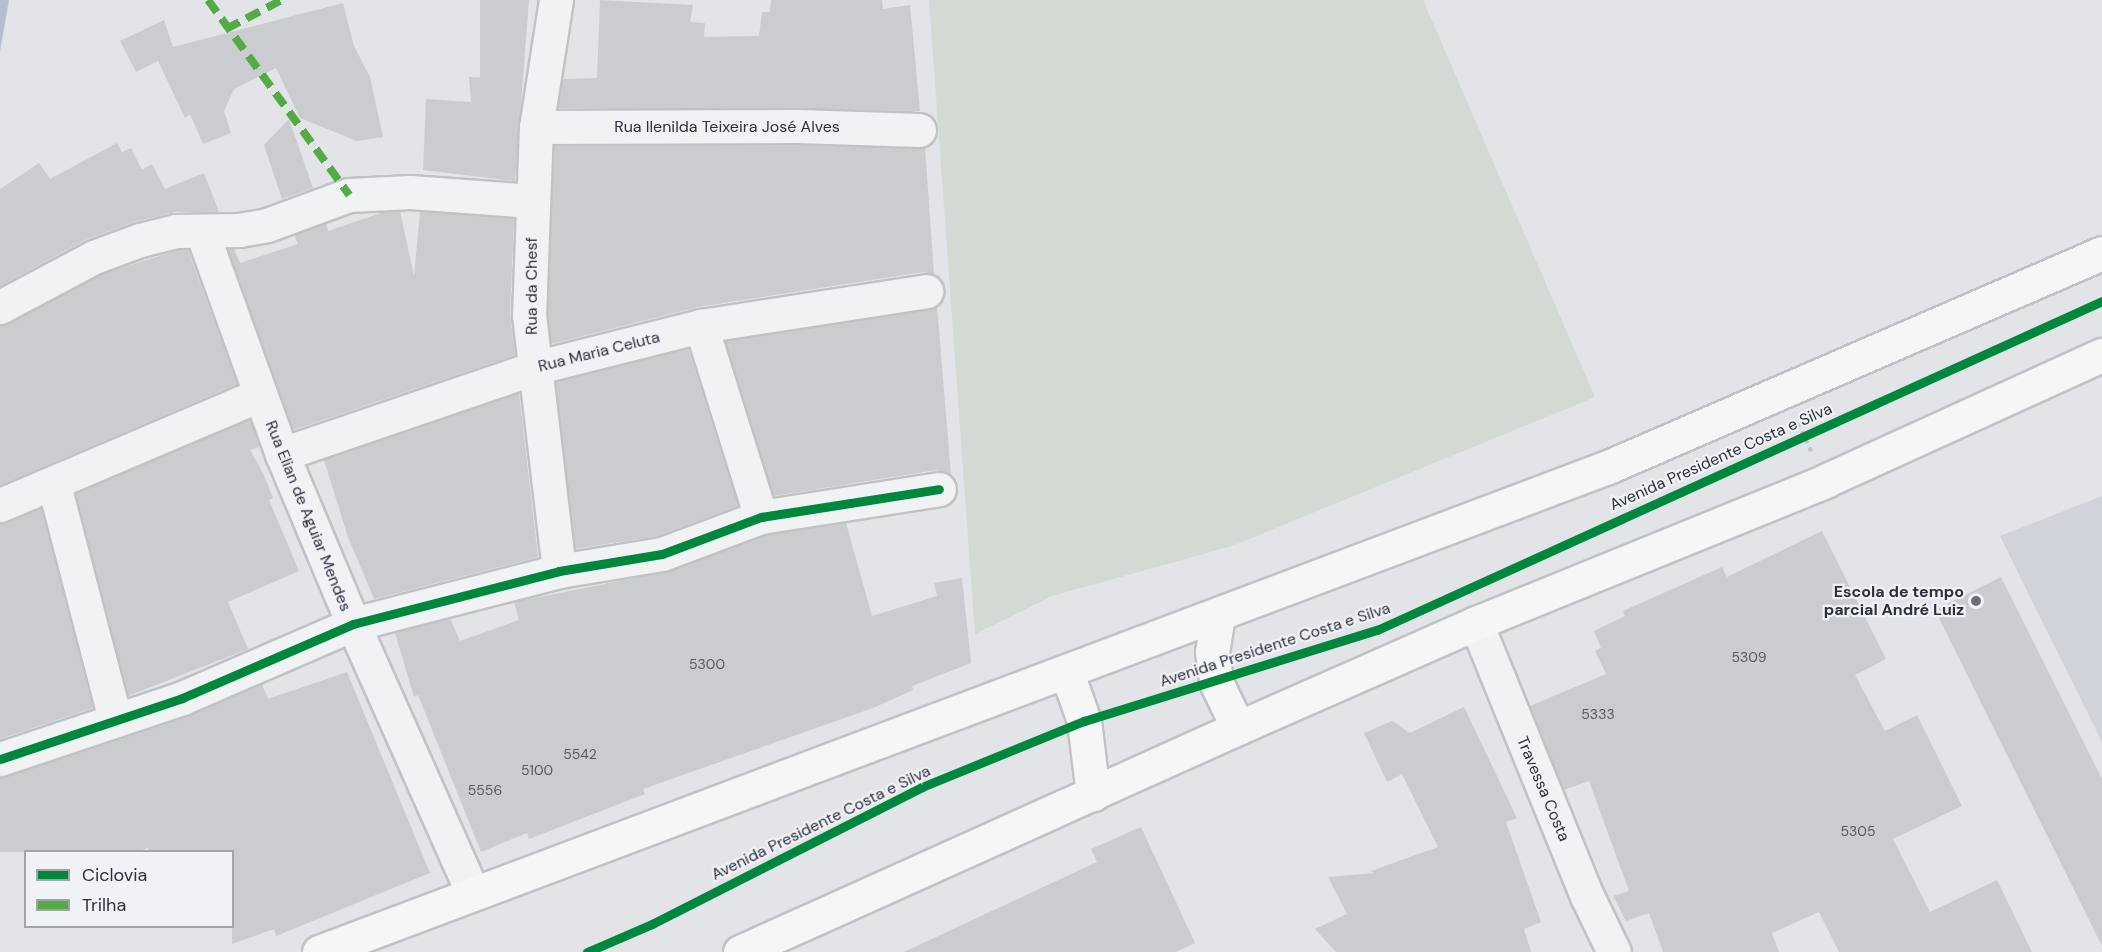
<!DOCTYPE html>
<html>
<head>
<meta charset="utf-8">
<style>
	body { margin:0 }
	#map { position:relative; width:2102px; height:952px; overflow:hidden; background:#e2e4e7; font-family:"DM Sans",sans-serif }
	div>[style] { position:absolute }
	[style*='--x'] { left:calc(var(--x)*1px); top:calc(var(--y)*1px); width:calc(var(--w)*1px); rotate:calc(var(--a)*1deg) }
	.built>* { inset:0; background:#d1d3da }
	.green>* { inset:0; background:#d2dad3 }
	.water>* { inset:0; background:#b3bfcf }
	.building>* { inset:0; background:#cbcccf }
	.path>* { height:4px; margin-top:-2px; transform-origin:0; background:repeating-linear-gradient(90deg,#c1c2c6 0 4.5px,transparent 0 9px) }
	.roads { filter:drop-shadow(2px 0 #c1c2c5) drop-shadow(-2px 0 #c1c2c5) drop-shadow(0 2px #c1c2c5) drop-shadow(0 -2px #c1c2c5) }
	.minor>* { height:33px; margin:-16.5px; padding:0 16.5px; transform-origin:16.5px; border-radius:16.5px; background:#f1f2f4 }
	.primary>* { height:33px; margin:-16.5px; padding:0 16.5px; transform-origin:16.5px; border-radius:16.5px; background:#f6f6f6 }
	.quiet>* { height:8px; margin-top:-4px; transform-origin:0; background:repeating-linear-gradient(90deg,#54ab46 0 15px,transparent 0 23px) }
	.cycleway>* { height:9px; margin:-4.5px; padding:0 4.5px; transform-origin:4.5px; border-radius:4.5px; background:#00873e }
	.dots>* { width:16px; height:16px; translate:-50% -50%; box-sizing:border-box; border:3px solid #f0f2f6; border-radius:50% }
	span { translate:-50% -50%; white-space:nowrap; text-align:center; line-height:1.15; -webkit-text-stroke:4.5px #f0f2f6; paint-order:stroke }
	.number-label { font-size:14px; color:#545863 }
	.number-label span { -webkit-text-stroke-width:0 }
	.street-label { font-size:16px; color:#2b303e }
	.poi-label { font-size:16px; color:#2b303e; font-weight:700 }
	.right { translate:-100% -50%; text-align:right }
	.legend { position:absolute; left:24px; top:850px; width:210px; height:78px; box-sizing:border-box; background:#f0f2f6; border:2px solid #a1a4ac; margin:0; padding:8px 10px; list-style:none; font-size:18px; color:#2b303e }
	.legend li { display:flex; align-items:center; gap:12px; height:30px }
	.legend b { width:30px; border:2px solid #a1a4ac }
</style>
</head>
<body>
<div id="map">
	<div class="built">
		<i style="clip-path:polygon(2102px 496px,2102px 742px,2000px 536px)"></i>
	</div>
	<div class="green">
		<i style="clip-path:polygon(929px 0,1423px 0,1595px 397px,1232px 546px,1052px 596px,975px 634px)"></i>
	</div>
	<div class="water">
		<i style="clip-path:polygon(0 0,9px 0,0 51px)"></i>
	</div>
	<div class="building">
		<i style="clip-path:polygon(480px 0,529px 0,515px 181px,423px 170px,426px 99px,471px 102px,469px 77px,480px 77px)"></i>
		<i style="clip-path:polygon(600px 0,693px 5px,690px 22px,705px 23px,704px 37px,759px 36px,762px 12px,770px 12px,771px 0,882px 0,883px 9px,910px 5px,920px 111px,558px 108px,563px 79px,597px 78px)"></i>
		<i style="clip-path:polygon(343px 3px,354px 46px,370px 77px,383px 137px,357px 141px,300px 118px,276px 68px,234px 89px,224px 111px,231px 133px,203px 144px,190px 114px,185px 118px,158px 61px,136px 72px,120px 41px,164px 20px,173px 47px)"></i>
		<i style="clip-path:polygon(289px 119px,313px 188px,282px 199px,264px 145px)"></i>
		<i style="clip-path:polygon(117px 143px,122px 152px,131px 148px,142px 170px,152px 164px,165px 189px,204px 173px,219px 212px,175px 212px,134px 222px,85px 240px,0 286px,0 189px,39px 163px,50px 179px)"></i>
		<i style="clip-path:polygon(798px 145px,925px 147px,934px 274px,923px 272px,698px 307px,551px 344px,548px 314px,554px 146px)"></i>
		<i style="clip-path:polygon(400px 211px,414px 276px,420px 212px,514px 218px,510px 314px,515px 355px,293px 430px,228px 249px,234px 249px,240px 263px,298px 244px,294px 235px,326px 223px,328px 231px,384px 212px)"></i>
		<i style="clip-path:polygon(178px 250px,188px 250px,237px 384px,0 485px,0 326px,102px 274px)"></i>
		<i style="clip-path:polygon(937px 306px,951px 475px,936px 470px,774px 496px,725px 341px)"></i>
		<i style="clip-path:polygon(688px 348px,738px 506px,657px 536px,575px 549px,556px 382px)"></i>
		<i style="clip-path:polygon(519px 393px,538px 557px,374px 599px,348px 537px,324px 460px)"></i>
		<i style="clip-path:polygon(250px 419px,259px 447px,250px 450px,263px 473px,273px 498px,269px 500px,299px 571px,228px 602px,248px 649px,128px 696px,76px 493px)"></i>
		<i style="clip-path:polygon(41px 508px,93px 708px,0 739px,0 523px)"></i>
		<i style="clip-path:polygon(846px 523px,872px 616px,937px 596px,934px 583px,962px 578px,971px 663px,912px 686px,913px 690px,873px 708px,643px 789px,645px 794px,529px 839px,527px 833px,481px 852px,418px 695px,414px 697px,395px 633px,450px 618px,460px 641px,519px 620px,514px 602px,665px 572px,766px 535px)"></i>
		<i style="clip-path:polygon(1822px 531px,1886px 659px,1855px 675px,1885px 731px,1917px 715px,1962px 806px,1893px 839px,1930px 912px,1997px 880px,2032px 952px,1839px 952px,1819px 912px,1772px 933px,1779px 952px,1663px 952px,1649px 913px,1626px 921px,1613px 896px,1629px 891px,1589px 781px,1564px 790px,1530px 706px,1606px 674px,1595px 651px,1601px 648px,1594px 631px,1625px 616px,1623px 611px,1722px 567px,1727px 577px)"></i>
		<i style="clip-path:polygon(2001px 577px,2102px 779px,2102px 946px,1935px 610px)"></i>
		<i style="clip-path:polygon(347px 672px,430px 873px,276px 936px,274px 929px,232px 944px,232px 852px,149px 852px,148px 848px,135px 852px,0 852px,0 777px,188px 716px,262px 684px,268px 699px)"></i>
		<i style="clip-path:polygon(1464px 707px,1517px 818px,1506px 822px,1541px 922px,1524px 929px,1531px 952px,1336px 952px,1315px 929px,1347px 914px,1328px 877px,1374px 873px,1371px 871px,1438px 847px,1402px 774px,1387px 782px,1364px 733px,1392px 721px,1410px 733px)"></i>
		<i style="clip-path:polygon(1141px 827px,1195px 943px,1176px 952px,904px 952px,1097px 862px,1091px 849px)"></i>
	</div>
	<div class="path">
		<i style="--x:1798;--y:423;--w:31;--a:65"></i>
	</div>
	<div class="roads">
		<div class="minor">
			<i style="--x:556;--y:0;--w:129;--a:98.9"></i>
			<i style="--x:536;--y:127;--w:188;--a:92.1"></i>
			<i style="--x:529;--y:315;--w:258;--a:83.3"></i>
			<i style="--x:536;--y:127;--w:262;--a:-0.2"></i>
			<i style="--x:798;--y:126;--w:121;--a:1.9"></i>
			<i style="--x:202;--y:232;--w:236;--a:70.2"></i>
			<i style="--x:282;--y:454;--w:184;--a:67.3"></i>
			<i style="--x:353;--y:624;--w:295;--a:66"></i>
			<i style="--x:0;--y:307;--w:106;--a:-28"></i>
			<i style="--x:94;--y:257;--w:49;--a:-20.3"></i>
			<i style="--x:140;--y:240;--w:37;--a:-14"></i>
			<i style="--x:176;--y:231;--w:63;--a:-0.9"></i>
			<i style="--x:239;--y:230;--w:28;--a:-10"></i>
			<i style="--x:267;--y:225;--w:87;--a:-20.1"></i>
			<i style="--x:349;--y:195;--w:61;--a:-2.8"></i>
			<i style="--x:410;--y:192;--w:123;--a:4.2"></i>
			<i style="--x:701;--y:326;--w:200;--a:72.6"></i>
			<i style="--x:282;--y:454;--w:266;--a:-18.8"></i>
			<i style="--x:534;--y:368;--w:172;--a:-14.1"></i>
			<i style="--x:701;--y:326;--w:228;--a:-8.8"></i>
			<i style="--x:54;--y:485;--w:243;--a:75.4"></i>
			<i style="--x:0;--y:505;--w:281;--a:-23"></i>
			<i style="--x:1476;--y:623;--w:295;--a:67.9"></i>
			<i style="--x:1587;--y:896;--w:62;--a:64.3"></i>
			<i style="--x:0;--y:759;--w:192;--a:-18.5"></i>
			<i style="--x:182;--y:698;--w:186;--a:-23.4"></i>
			<i style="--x:353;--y:624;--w:213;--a:-14.4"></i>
			<i style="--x:559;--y:571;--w:104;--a:-9.4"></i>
			<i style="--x:662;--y:554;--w:106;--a:-20.5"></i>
			<i style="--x:761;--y:517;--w:180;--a:-8.9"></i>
		</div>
		<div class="primary">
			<i style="--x:1218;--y:615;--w:37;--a:99"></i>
			<i style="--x:1212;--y:652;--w:30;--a:82"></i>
			<i style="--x:1216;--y:682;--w:51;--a:64.4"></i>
			<i style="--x:1067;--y:673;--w:51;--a:70.5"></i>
			<i style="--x:1084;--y:721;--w:74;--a:83"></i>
			<i style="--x:319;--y:952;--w:1377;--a:-20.62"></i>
			<i style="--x:1608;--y:467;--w:538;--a:-23.42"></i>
			<i style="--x:740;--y:952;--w:546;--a:-24.22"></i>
			<i style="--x:1238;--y:728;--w:260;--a:-23.8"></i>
			<i style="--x:1476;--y:623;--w:377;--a:-22.1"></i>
			<i style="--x:1825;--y:481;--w:304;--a:-24.5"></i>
		</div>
	</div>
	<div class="quiet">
		<i style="--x:208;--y:0;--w:241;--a:54.1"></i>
		<i style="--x:226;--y:29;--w:63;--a:-27.4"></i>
	</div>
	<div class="cycleway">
		<i style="--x:0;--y:759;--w:192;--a:-18.5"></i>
		<i style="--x:182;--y:698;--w:186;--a:-23.4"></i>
		<i style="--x:353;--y:624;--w:213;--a:-14.4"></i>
		<i style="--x:559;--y:571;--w:104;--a:-9.4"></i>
		<i style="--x:662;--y:554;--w:106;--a:-20.5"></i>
		<i style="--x:761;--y:517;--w:180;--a:-8.9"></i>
		<i style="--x:587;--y:952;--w:71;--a:-23.3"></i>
		<i style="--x:652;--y:924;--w:303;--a:-26.9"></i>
		<i style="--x:922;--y:787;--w:175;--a:-22.2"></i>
		<i style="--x:1084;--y:721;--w:307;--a:-17.3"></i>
		<i style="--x:1377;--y:630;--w:796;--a:-24.41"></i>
	</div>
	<div class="dots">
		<i style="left:1976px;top:601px;background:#6b6f79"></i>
	</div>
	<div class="number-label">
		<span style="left:1749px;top:657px">5309</span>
		<span style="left:707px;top:664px">5300</span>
		<span style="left:1598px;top:714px">5333</span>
		<span style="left:580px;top:754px">5542</span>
		<span style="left:537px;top:770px">5100</span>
		<span style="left:485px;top:790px">5556</span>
		<span style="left:1858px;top:831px">5305</span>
	</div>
	<div class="street-label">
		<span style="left:727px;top:127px">Rua Ilenilda Teixeira José Alves</span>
		<span style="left:532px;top:286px;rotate:-90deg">Rua da Chesf</span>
		<span style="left:599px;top:352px;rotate:-14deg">Rua Maria Celuta</span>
		<span style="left:1721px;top:457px;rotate:-24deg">Avenida Presidente Costa e Silva</span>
		<span style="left:308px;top:516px;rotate:68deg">Rua Elian de Aguiar Mendes</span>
		<span style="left:1275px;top:645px;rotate:-18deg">Avenida Presidente Costa e Silva</span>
		<span style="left:1543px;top:789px;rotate:67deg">Travessa Costa</span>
		<span style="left:821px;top:823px;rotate:-26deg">Avenida Presidente Costa e Silva</span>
	</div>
	<div class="poi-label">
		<span class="right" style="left:1964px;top:601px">Escola de tempo<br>parcial André Luiz</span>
	</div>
	<ul class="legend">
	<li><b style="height:8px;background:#00873e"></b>Ciclovia</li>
	<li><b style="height:8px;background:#54ab46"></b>Trilha</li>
	</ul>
</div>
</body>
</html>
